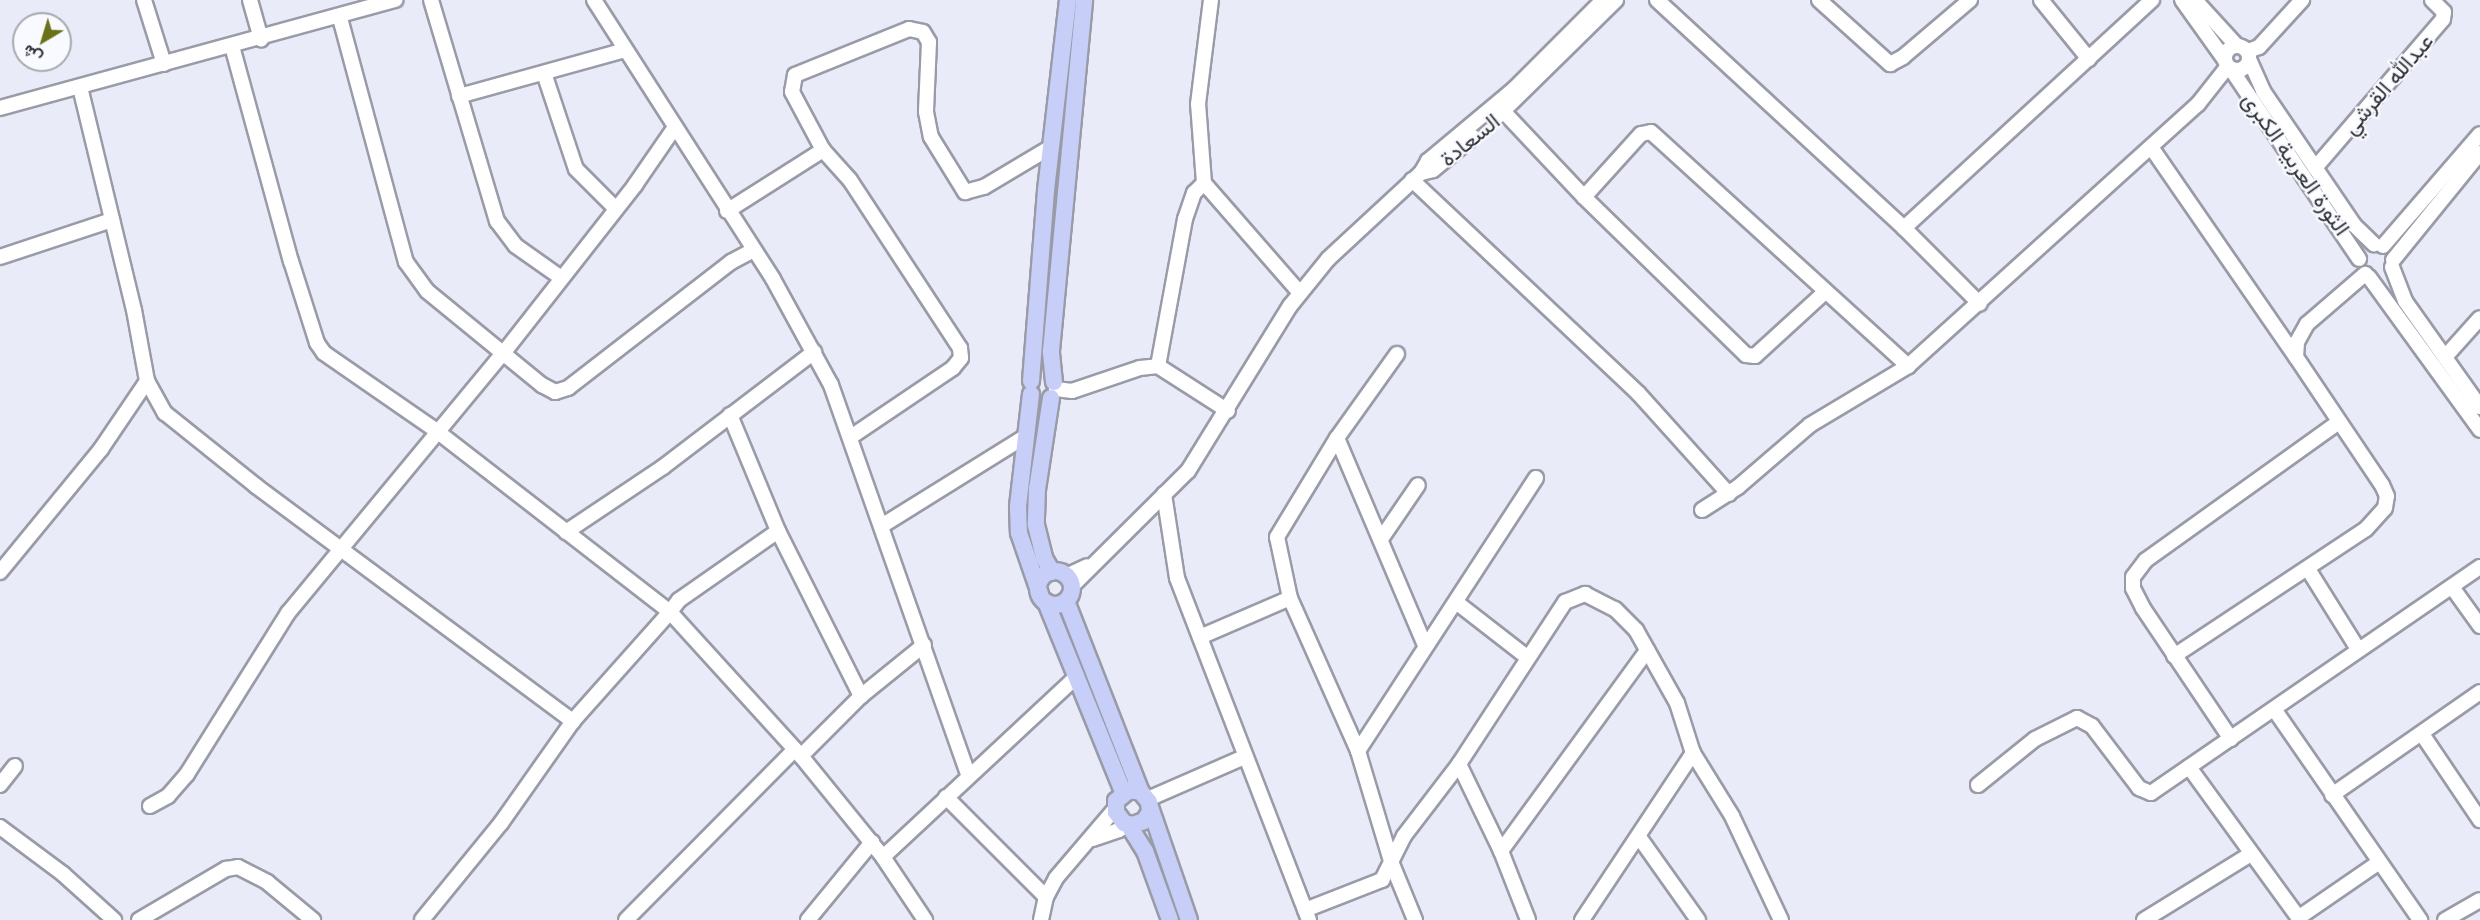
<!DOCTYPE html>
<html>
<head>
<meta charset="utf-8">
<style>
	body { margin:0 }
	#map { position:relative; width:2480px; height:920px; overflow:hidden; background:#e9ecf8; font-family:Mulish,Vazirmatn,sans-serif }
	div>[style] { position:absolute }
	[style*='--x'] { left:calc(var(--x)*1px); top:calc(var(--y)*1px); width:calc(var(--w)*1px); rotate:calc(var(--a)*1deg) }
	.roads { filter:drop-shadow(2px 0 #999ba7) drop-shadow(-2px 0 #999ba7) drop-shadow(0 2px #999ba7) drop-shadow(0 -2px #999ba7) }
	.minor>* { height:14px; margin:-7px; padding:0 7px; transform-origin:7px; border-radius:7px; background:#fff }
	.minor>.ring { margin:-7px; padding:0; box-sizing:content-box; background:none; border:14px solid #fff; border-radius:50% }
	.major>* { height:16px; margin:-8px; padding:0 8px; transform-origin:8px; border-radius:8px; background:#c7cff8 }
	.major>.ring { margin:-8px; padding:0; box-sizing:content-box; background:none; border:16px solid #c7cff8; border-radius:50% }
	span { translate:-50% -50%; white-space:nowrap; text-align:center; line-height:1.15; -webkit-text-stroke:4.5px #f8faff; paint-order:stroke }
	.street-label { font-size:22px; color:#303136 }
	.north { position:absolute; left:12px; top:12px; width:60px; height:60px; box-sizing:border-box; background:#f8faff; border:2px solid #a8aaaf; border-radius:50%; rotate:218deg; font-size:16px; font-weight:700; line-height:24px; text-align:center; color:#303136 }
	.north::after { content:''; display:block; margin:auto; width:21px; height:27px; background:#6a7118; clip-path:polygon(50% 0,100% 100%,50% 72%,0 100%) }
</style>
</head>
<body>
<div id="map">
	<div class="roads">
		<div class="minor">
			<i style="--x:144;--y:0;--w:67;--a:72.6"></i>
			<i style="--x:250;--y:0;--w:41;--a:74.2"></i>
			<i style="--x:431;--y:0;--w:231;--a:73.4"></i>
			<i style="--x:497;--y:221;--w:31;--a:53"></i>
			<i style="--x:516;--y:246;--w:54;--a:35.2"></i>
			<i style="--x:594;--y:0;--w:331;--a:57.3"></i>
			<i style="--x:773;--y:279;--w:121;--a:61.3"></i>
			<i style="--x:831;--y:385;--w:413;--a:70.6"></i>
			<i style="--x:1657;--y:0;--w:336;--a:42.7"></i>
			<i style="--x:1904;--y:228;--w:107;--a:45"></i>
			<i style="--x:1819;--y:0;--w:96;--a:42"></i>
			<i style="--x:1890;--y:64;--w:15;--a:-28"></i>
			<i style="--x:1903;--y:57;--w:88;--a:-40.4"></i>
			<i style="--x:2041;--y:0;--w:76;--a:50.9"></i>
			<i style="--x:2182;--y:0;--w:74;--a:54.4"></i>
			<i style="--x:2195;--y:0;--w:62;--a:47.6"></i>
			<i style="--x:340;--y:18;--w:253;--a:74.9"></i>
			<i style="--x:406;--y:262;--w:36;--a:54"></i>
			<i style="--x:427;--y:291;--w:149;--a:39.3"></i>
			<i style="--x:542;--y:385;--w:15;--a:28"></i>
			<i style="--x:555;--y:392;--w:14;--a:-17"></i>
			<i style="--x:568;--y:388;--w:206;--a:-37.7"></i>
			<i style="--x:731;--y:262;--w:26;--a:-28"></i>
			<i class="ring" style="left:2225px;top:46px;width:10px;height:10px"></i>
			<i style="--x:232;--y:46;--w:223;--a:74.7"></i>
			<i style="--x:291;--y:261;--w:86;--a:72.4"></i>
			<i style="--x:317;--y:343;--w:12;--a:55"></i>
			<i style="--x:324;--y:353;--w:139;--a:34.7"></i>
			<i style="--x:438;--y:432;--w:294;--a:37.8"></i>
			<i style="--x:670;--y:612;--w:146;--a:131.7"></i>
			<i style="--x:573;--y:721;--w:125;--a:125.2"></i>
			<i style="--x:501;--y:823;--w:125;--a:129.2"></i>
			<i style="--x:2248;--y:51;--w:12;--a:-20"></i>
			<i style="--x:2259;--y:47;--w:64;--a:-47.5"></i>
			<i style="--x:2249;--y:59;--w:35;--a:66"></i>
			<i style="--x:2263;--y:91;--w:162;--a:55.8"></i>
			<i style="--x:2354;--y:225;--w:28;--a:44"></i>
			<i style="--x:2231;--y:69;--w:229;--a:56"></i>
			<i style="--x:544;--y:73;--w:101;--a:71.6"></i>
			<i style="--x:576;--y:169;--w:55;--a:45"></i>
			<i style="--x:80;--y:87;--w:229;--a:76.4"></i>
			<i style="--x:134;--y:310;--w:72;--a:79.6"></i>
			<i style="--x:147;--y:381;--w:37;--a:61"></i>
			<i style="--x:165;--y:413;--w:117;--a:38.7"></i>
			<i style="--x:256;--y:486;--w:395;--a:36.6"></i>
			<i style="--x:459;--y:96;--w:172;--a:-15.5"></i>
			<i style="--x:0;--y:108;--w:410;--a:-15.3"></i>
			<i style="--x:1504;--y:112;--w:117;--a:46.7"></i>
			<i style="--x:1584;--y:197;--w:226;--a:44.3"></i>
			<i style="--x:1746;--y:355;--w:9;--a:6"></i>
			<i style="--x:1755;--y:356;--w:95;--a:-42.4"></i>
			<i style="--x:1497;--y:117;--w:167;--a:-44.5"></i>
			<i style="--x:2151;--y:147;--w:255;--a:55.4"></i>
			<i style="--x:823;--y:150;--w:66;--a:-118.1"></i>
			<i style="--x:792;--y:92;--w:17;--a:-80"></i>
			<i style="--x:795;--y:75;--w:123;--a:-22"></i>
			<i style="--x:909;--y:29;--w:14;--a:12"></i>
			<i style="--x:923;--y:32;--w:12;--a:59"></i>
			<i style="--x:929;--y:42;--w:70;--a:92.5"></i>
			<i style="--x:926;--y:112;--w:25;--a:79"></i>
			<i style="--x:931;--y:137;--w:65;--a:58.3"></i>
			<i style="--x:965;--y:192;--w:20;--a:-15"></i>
			<i style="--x:984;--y:187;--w:78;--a:-30.8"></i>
			<i style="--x:2315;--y:168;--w:196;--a:-49.3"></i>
			<i style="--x:2443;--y:19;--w:7;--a:-82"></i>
			<i style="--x:2444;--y:12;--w:17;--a:-135"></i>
			<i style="--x:1421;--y:173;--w:12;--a:-14"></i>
			<i style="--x:1433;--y:170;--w:52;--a:-39.5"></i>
			<i style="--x:1412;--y:180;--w:311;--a:43.3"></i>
			<i style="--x:1638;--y:393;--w:136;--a:48"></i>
			<i style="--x:1204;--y:183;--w:79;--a:-94.3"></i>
			<i style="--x:1198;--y:104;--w:105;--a:-82.9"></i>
			<i style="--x:1584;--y:197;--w:85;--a:-47.9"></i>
			<i style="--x:1641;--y:134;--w:10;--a:-11"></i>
			<i style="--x:1651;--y:132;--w:348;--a:42.3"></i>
			<i style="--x:727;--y:211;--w:114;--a:-32.4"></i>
			<i style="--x:823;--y:150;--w:40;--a:48"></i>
			<i style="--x:850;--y:180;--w:201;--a:56.8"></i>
			<i style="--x:960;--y:348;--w:10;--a:84"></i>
			<i style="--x:961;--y:358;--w:13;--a:129"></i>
			<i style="--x:953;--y:368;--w:122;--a:146"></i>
			<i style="--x:1904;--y:228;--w:337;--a:-42.6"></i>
			<i style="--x:2383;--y:246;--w:148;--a:-49.1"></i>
			<i style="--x:0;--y:257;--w:118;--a:-18.3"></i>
			<i style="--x:2393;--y:260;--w:138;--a:-50.9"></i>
			<i style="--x:2392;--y:267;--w:36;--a:69"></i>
			<i style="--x:2405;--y:301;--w:130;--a:54.7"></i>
			<i style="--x:2369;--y:277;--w:189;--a:54"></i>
			<i style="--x:1397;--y:354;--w:103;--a:125.5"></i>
			<i style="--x:1337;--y:438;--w:116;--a:121.2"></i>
			<i style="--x:1277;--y:537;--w:62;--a:78"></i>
			<i style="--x:1290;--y:598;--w:167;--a:66"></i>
			<i style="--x:1358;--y:751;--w:118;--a:73.3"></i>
			<i style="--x:1392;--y:864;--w:61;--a:67.7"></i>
			<i style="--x:2445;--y:357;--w:52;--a:-48.1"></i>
			<i style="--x:1158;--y:366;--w:149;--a:-79.6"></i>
			<i style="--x:1185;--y:219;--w:28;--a:-71"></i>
			<i style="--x:1194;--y:193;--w:14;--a:-45"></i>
			<i style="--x:1204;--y:183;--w:146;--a:48.9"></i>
			<i style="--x:1056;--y:389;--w:16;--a:7"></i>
			<i style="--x:1072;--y:391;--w:72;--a:-18.7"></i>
			<i style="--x:1140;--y:368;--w:18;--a:-6"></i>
			<i style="--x:1158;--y:366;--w:83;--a:32.7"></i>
			<i style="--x:730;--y:415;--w:126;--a:67.5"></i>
			<i style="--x:778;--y:531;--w:185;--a:63.3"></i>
			<i style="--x:1337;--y:438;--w:225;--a:67"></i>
			<i style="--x:1164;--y:494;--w:85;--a:81.2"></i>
			<i style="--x:1177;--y:578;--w:367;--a:68.9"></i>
			<i style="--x:1702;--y:510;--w:43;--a:-32.6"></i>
			<i style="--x:1738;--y:487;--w:95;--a:-40.7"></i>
			<i style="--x:1810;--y:425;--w:114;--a:-31"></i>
			<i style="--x:1908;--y:366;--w:391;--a:-42.1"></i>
			<i style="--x:2198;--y:104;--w:48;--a:-51.7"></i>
			<i style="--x:883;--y:525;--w:165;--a:-31.9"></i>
			<i style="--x:778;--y:531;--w:121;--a:145.1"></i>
			<i style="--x:679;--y:600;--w:15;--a:127"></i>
			<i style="--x:670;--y:612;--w:195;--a:47.7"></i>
			<i style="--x:801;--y:756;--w:130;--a:50.9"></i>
			<i style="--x:883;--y:857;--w:76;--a:56.3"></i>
			<i style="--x:566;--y:532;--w:117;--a:-33.8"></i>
			<i style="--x:663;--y:467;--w:190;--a:-37.3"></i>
			<i style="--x:1381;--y:539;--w:65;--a:-55.6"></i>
			<i style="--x:2308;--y:569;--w:94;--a:58"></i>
			<i style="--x:0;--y:572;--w:159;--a:-50.6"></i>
			<i style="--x:101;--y:449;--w:82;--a:-55.9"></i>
			<i style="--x:1066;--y:576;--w:23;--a:-25"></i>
			<i style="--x:1072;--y:586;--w:163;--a:-44.8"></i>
			<i style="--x:1188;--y:471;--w:194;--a:-58.3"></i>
			<i style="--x:1290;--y:306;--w:60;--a:-51"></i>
			<i style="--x:1328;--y:259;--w:127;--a:-42.8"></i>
			<i style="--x:1421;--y:173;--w:14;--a:-60"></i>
			<i style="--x:1428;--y:161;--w:112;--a:-39.9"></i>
			<i style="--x:1514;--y:89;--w:126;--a:-45"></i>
			<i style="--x:2452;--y:587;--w:48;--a:54.3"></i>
			<i style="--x:1456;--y:602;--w:90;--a:37.8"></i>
			<i style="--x:1200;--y:637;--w:98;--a:-23.4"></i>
			<i style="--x:2174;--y:656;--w:230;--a:-33.5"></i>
			<i style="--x:2366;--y:529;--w:28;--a:-48"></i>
			<i style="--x:2385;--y:508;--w:12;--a:-81"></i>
			<i style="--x:2387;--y:496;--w:12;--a:-114"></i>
			<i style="--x:2382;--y:485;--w:154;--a:-123.9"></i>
			<i style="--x:2296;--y:357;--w:15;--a:-86"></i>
			<i style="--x:2297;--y:342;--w:21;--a:-61"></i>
			<i style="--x:2307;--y:324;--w:77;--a:-40.8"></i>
			<i style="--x:2274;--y:709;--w:257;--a:55.3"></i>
			<i style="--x:2422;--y:734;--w:104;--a:56"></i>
			<i style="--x:2231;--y:739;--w:158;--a:-123.9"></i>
			<i style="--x:2143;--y:608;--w:22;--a:-117"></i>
			<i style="--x:2133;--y:588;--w:11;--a:-90"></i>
			<i style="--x:2133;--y:577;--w:21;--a:-53"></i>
			<i style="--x:2146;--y:560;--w:237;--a:-35.6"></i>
			<i style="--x:1358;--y:751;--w:326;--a:-56.9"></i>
			<i style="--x:801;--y:756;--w:85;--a:-45"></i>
			<i style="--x:861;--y:696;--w:81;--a:-39"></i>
			<i style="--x:1459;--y:764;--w:97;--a:64.2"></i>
			<i style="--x:1501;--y:851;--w:74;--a:68.6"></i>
			<i style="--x:2189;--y:767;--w:189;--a:54"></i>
			<i style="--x:0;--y:785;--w:24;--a:-52"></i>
			<i style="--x:1978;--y:785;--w:73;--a:-38.9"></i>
			<i style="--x:2035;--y:739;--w:47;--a:-26.6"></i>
			<i style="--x:2077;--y:718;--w:17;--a:28"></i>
			<i style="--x:2092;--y:726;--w:78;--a:52.8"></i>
			<i style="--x:2139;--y:788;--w:13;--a:23"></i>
			<i style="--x:2151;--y:793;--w:399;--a:-34.5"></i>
			<i style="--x:2332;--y:795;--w:180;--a:-34.8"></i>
			<i style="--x:946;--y:797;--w:141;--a:45"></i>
			<i style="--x:1148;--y:799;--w:105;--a:-23.6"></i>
			<i style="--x:150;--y:806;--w:21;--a:-29"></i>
			<i style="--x:168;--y:796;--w:29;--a:-49"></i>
			<i style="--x:187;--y:774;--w:190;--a:-57.9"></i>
			<i style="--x:288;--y:613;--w:340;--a:-50.4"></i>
			<i style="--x:505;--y:351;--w:211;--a:-51.9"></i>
			<i style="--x:635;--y:185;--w:70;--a:-55.4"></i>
			<i style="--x:0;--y:827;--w:79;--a:36.7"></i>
			<i style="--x:63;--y:874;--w:69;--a:42"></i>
			<i style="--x:1639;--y:837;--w:102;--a:54.6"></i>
			<i style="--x:1093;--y:839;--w:28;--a:-19"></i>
			<i style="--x:1119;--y:830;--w:9;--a:-54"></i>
			<i style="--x:1501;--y:851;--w:248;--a:-53.9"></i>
			<i style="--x:883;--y:857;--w:265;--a:-43"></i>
			<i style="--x:1305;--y:910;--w:83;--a:-21.3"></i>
			<i style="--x:1382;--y:880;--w:49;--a:-63.4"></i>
			<i style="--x:1404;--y:836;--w:91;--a:-52.6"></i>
			<i style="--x:1459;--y:764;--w:194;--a:-56.8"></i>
			<i style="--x:1565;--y:602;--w:22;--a:-22"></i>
			<i style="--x:1585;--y:594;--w:34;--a:27"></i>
			<i style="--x:1615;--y:609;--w:30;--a:45"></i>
			<i style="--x:1636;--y:630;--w:84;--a:60.7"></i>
			<i style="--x:1677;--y:703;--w:52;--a:72.3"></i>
			<i style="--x:1693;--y:753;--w:74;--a:58.2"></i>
			<i style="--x:1732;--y:816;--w:115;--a:64.8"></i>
			<i style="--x:2298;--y:918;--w:97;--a:-34.5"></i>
			<i style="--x:139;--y:920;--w:101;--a:-30.4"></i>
			<i style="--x:226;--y:869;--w:12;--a:-9"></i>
			<i style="--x:238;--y:867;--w:33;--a:27"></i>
			<i style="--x:267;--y:882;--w:60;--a:39.6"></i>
			<i style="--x:626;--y:920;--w:240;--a:-45.3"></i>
			<i style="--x:808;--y:920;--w:101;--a:-50.6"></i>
			<i style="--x:1041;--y:920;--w:24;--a:-78"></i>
			<i style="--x:1046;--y:897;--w:21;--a:-62"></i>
			<i style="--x:1056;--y:878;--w:91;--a:-49.5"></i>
			<i style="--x:1582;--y:920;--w:201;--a:-56.4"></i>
			<i style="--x:2144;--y:920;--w:126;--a:-31.7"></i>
			<i style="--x:2445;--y:920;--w:40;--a:-29.7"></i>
		</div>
		<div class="major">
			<i style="--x:1031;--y:381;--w:192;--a:-85.5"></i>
			<i style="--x:1046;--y:190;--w:191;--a:-83.4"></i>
			<i style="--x:1054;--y:382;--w:31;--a:-96"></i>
			<i style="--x:1051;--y:351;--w:353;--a:-84.6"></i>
			<i style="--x:1031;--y:394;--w:114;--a:96.6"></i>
			<i style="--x:1018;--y:507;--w:26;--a:88"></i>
			<i style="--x:1019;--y:533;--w:65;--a:71"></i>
			<i style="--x:1051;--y:398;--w:92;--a:98.7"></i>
			<i style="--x:1037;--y:489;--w:36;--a:92"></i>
			<i style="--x:1036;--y:525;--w:34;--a:76"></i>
			<i style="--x:1044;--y:558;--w:16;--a:60"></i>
			<i class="ring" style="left:1038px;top:571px;width:18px;height:18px"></i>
			<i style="--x:1066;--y:601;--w:205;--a:68.6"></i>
			<i style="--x:1141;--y:792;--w:13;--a:51"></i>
			<i style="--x:1149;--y:802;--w:10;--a:84"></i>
			<i style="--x:1150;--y:812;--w:11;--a:124"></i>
			<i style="--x:1144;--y:821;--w:12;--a:160"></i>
			<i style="--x:1133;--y:825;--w:9;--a:-167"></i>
			<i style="--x:1124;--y:823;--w:14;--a:-126"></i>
			<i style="--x:1116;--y:812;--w:11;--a:-90"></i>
			<i style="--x:1116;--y:801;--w:17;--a:-40"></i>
			<i style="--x:1129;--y:790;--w:12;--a:9"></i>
			<i style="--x:1046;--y:602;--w:205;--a:67.9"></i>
			<i style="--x:1150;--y:807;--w:120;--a:71"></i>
			<i style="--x:1128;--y:824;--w:32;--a:58"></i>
			<i style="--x:1145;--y:851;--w:73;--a:70.1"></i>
		</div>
	</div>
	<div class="street-label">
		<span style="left:2388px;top:84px;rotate:-49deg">عبدالله القرشي</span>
		<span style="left:1470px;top:140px;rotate:-39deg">السعادة</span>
		<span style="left:2296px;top:164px;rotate:55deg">الثورة العربية الكبرى</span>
	</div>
	<div class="north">ش</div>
</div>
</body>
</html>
